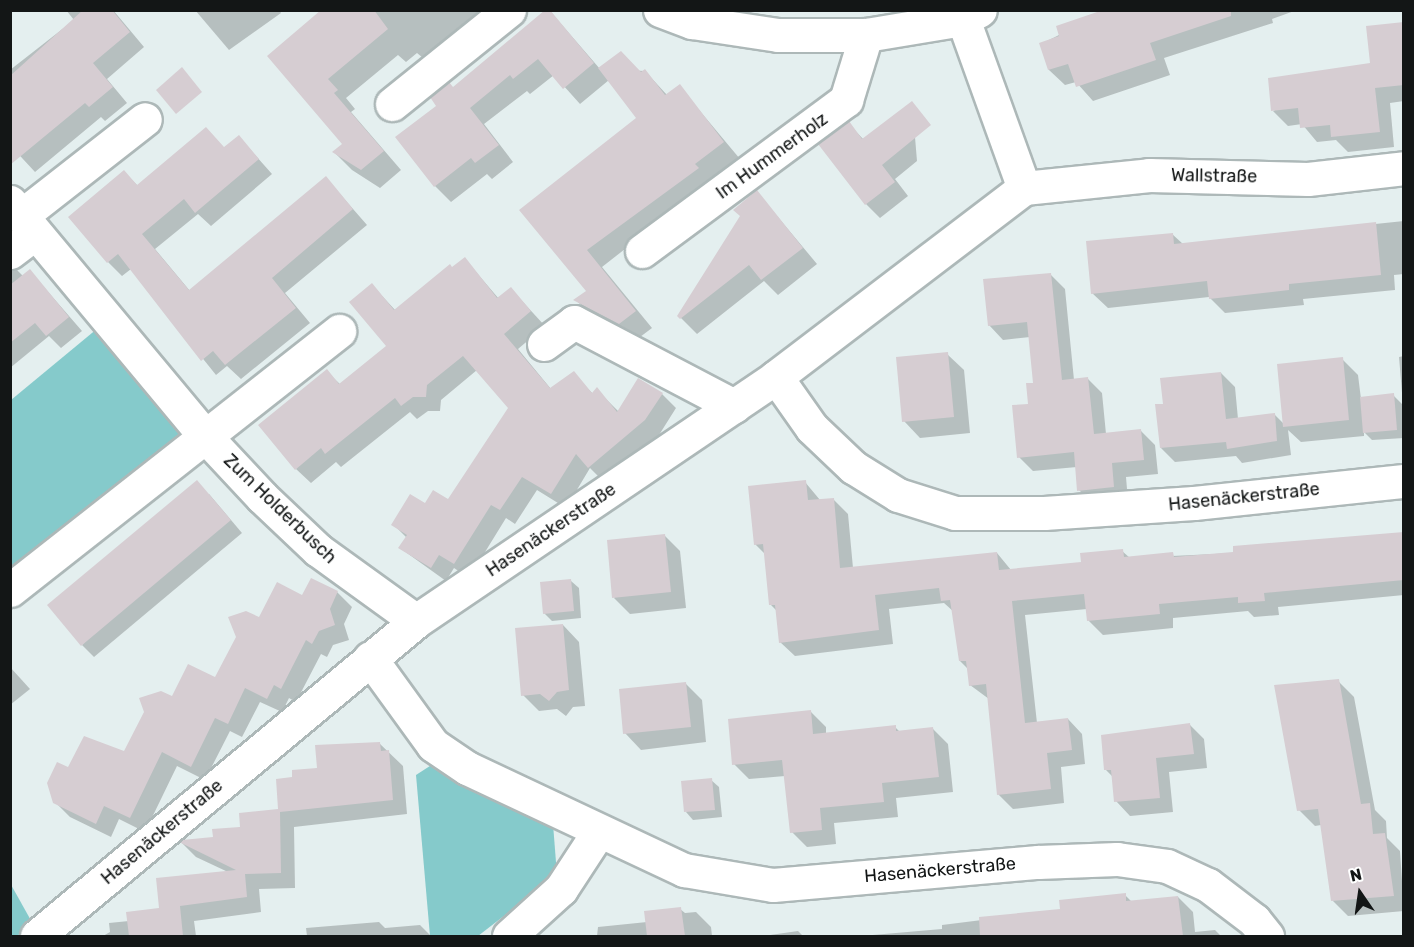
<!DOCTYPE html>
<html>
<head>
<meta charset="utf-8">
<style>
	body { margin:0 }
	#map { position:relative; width:1414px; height:947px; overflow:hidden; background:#e4efef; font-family:Rubik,sans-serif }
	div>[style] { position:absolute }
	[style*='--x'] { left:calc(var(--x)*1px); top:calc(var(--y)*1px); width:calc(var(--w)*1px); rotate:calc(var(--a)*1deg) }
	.green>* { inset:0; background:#85cacb }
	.shadow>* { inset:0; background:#0003 }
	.building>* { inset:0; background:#d6cdd2 }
	.roads { filter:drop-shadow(2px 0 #adb8b8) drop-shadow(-2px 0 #adb8b8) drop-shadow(0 2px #adb8b8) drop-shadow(0 -2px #adb8b8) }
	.street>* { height:33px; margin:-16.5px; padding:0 16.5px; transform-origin:16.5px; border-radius:16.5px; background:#fff }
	span { translate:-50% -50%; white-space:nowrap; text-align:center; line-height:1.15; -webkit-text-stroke:4.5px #fff; paint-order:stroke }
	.street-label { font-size:18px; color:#131616 }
	.frame { position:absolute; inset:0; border:12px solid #131616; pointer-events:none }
	.north { position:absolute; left:1330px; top:863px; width:60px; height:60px; -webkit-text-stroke:4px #fff; paint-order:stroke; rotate:347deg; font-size:16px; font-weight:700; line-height:24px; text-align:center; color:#131616 }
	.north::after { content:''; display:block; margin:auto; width:21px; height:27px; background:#131616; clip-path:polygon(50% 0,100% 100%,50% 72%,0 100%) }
</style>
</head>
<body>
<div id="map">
	<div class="green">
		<i style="clip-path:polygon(98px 328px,186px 433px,11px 581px,11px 400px)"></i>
		<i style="clip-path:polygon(433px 764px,553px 824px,557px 875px,478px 936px,430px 936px,416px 775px)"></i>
		<i style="clip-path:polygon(10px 883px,33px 924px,17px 936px,11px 936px)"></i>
	</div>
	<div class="shadow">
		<i style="clip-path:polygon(66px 10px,113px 10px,144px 47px,107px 79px,127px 103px,105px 121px,101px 117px,35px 172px,10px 145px,10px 70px,74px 20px)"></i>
		<i style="clip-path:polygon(195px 10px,279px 10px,281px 13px,229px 50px)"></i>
		<i style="clip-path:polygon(324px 10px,487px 10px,467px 29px,463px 25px,423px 58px,417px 53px,406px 62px,398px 55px,346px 98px,355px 109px,351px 112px,401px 170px,380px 188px,352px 170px,334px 152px,344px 144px,269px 56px)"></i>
		<i style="clip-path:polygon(549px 10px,600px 69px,645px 71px,667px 95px,679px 86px,740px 159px,602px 267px,652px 328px,636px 340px,592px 316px,576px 300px,588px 291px,521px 211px,638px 118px,609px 80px,580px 104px,554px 75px,530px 94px,527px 91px,484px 124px,513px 162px,492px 179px,487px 174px,451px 202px,435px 186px,438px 106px,454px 88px)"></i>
		<i style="clip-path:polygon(1109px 10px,1297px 10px,1272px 19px,1273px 23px,1164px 58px,1170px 75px,1093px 101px,1076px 82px,1065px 85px,1049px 70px,1041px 44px)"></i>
		<i style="clip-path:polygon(1404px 24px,1404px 101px,1390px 103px,1394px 147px,1348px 152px,1336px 140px,1317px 142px,1302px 124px,1288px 126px,1273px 111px,1371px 65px)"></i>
		<i style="clip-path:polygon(848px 123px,864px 140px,914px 125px,917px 161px,895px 179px,908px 196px,880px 218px,866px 204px)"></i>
		<i style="clip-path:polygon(239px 137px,272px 174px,211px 226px,198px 214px,155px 249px,190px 291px,326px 178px,367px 225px,285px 293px,310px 323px,241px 379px,227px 366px,216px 375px,131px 269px,122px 276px,108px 262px,124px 172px,138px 186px,225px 148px)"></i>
		<i style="clip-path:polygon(757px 192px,817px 264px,778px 295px,764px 281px,697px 334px,679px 316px)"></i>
		<i style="clip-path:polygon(1404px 221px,1404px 274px,1394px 275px,1395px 290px,1303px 299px,1304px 305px,1225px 313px,1209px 297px,1108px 308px,1092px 293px,1172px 234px,1183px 244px)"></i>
		<i style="clip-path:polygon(465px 259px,499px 299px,511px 289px,545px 326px,518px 349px,551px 389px,573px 373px,593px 394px,597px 390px,619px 412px,662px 394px,676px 408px,659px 435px,603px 481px,590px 468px,566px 508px,537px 490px,515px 524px,506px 518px,469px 578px,454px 568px,446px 581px,400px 548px,407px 538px,393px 524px,449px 502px,510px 408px,477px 370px,441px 400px,440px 411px,428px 411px,417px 419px,410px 412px,341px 467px,336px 462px,311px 483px,296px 469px,326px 371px,341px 385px,388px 346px,372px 285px,396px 311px)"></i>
		<i style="clip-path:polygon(17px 270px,23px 276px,30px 271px,82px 331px,61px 348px,49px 336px,10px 368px,10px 271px)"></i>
		<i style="clip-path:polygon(1050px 274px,1065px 289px,1074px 380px,1088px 379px,1102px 393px,1106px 434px,1141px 431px,1155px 445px,1158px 474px,1126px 477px,1128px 501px,1093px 504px,1079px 490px,1077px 467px,1033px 471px,1019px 457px,1035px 384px,1030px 337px,1003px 340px,989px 325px)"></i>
		<i style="clip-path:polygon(947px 354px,964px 370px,970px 433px,920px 438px,904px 421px)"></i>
		<i style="clip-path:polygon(1404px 356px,1404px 438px,1372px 440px,1364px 432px,1364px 436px,1301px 442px,1288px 430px,1291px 455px,1242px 463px,1236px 456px,1175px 462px,1161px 448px,1164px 405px,1221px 373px,1235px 387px,1238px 419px,1274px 414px,1285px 425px,1342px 359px,1358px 375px,1361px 399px,1393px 395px,1403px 405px,1399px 357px)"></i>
		<i style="clip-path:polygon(805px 482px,820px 500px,833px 499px,848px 514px,853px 568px,997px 553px,1011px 570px,1083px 563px,1122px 551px,1130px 558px,1235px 553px,1404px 533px,1404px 595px,1278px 607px,1279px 615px,1254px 617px,1248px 611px,1173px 618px,1173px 628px,1103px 635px,1088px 620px,1087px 609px,1025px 615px,1037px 723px,1068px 719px,1082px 734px,1085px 764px,1061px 767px,1064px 803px,1013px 809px,998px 794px,989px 699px,970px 685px,968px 669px,960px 661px,954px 612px,944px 603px,889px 609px,893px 644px,795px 656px,780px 642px,777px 611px,771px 605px,766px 555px,755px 544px)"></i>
		<i style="clip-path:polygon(209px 494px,242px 533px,94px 657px,82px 645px)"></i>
		<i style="clip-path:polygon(664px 535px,680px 551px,686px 608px,630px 614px,614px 598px)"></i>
		<i style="clip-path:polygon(571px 581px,579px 588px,581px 618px,552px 621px,544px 613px)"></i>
		<i style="clip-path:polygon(337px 592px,352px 607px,344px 624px,349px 640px,333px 645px,327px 657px,321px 654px,296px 702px,289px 698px,282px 712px,260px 702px,242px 737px,230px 731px,205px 780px,177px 766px,145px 832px,119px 819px,111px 837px,70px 817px,55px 802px,69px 769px,125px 753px,173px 698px,216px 679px,260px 619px,303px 597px)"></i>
		<i style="clip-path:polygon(563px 625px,579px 642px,585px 706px,573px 707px,566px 716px,557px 709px,539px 711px,523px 695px)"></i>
		<i style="clip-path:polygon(10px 667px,30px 689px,10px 705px)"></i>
		<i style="clip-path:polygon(1338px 681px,1354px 697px,1375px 810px,1386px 821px,1387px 838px,1400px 851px,1404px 911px,1348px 916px,1332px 900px,1321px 825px,1315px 826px,1299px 810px)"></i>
		<i style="clip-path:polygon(686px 684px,702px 700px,706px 742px,641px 750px,625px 733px)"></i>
		<i style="clip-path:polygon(811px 712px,826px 727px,826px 734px,895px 727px,900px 732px,933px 729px,948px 744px,953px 792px,896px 798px,898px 817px,834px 823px,836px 844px,807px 847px,792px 832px,785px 776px,749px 779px,734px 764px)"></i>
		<i style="clip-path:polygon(1190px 725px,1204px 739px,1207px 768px,1169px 772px,1173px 812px,1130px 816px,1116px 801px,1113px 777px,1106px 770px)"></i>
		<i style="clip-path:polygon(379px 743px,403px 766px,407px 814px,294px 827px,295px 888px,259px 889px,261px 912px,194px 921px,196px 936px,103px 936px,110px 932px,109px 923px,129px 921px,161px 909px,228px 872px,196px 857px,182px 843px,214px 838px,280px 810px,294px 778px)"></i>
		<i style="clip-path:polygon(711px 780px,719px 787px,722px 817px,693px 820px,686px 812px)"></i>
		<i style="clip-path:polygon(1125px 895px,1132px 902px,1178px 897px,1193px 912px,1195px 932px,1215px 930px,1221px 936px,861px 936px,942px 929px,942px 925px,1061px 910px)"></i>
		<i style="clip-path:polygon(680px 909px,685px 913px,696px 912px,711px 927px,712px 936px,597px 936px,598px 927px,647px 922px)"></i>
		<i style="clip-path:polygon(379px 922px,385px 928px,420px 925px,431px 936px,307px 936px,306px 928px)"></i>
		<i style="clip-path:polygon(798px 931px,803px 936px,763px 936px)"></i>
	</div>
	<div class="building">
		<i style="clip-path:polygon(83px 10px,112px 10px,130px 32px,93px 63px,113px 87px,89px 107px,85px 103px,10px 165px,10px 76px)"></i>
		<i style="clip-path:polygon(321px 10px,374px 10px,388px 29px,328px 79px,338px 90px,334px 93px,384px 151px,361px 170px,332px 152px,342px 144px,267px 56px)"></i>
		<i style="clip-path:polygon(545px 10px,550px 10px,594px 63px,563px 89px,538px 59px,513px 79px,510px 75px,470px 108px,499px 145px,475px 163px,471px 158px,434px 187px,395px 137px,436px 106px,430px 97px,449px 82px,453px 87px)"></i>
		<i style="clip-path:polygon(1103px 10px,1231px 10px,1231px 16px,1150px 43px,1156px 60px,1076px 87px,1068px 64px,1048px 70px,1039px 43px,1059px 36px,1056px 26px)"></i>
		<i style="clip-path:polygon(1404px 22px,1404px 85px,1375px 88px,1380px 132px,1331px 137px,1330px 125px,1300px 128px,1298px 108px,1271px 111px,1268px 78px,1370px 63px,1366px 26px)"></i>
		<i style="clip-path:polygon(621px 51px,641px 72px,645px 69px,665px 95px,680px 84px,724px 142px,695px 164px,699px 168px,587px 250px,636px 311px,619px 324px,573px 300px,586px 291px,519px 210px,636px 118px,598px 68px)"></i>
		<i style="clip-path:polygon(182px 67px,202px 92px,176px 114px,156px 90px)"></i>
		<i style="clip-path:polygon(912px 101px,931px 125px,882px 165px,895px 182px,865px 205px,818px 144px,849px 121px,862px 139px)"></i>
		<i style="clip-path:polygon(206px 127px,224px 147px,239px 135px,259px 159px,195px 213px,184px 199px,142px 234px,189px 290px,326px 176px,353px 209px,272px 278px,296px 308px,225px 365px,213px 351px,201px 361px,118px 254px,107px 263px,68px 217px,124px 170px,137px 185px)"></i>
		<i style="clip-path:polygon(757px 190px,803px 248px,761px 280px,749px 265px,680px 319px,677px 316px,740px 216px,733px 210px)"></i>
		<i style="clip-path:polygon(1376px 222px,1381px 275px,1289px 284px,1289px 290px,1209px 299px,1207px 281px,1091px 294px,1086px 241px,1173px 233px,1174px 244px)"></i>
		<i style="clip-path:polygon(465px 257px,497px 298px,511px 287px,531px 311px,504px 334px,550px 388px,574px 371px,592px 393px,597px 387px,617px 412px,638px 378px,663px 393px,645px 420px,588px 468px,576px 454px,551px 494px,522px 477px,500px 510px,491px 505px,454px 564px,439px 555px,431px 568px,398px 548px,407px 535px,391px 525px,410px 494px,425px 503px,433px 490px,448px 499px,508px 408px,463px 356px,427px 385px,426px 397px,413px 397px,401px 406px,395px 398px,325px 454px,321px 448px,295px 470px,258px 425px,327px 369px,339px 384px,386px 346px,349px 302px,372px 283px,394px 310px,450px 264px,452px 267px)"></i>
		<i style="clip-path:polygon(30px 269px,69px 317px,46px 336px,35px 323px,10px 343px,10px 285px)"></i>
		<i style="clip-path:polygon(1051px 273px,1062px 380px,1088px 377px,1094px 434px,1141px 429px,1144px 460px,1112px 463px,1114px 487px,1077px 491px,1074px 452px,1017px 458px,1012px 405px,1028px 404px,1026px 383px,1033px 383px,1027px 322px,988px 326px,983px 279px)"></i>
		<i style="clip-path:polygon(948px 352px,954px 417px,902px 422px,896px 357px)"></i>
		<i style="clip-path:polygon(1343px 357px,1349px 420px,1283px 427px,1277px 364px)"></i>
		<i style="clip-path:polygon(1221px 372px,1226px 419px,1275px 413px,1277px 441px,1227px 449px,1226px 442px,1160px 448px,1155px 404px,1163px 404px,1160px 378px)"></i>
		<i style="clip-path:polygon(1394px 393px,1397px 430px,1363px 433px,1360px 397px)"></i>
		<i style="clip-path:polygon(197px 480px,231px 520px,81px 646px,47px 605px)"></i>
		<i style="clip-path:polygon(806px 480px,808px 500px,834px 498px,840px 568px,997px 552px,999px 570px,1081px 562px,1080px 553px,1123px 549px,1124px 557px,1173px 552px,1174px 557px,1233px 552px,1233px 546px,1404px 532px,1404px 580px,1264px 593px,1265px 601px,1238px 603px,1238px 597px,1159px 604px,1160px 614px,1087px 621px,1084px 594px,1012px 601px,1025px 723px,1068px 718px,1072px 750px,1047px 753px,1051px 789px,997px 795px,986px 684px,969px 686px,966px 661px,959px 661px,950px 600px,941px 601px,939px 588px,875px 595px,879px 630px,779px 643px,775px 605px,769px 605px,763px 544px,754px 545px,748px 486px)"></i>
		<i style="clip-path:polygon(665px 534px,671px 592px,612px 598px,607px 540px)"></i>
		<i style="clip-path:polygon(311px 578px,338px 591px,330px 609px,335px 625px,319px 631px,312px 644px,306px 640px,281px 689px,274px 685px,267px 699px,245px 688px,228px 724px,215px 718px,191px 767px,162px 752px,130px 818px,104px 806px,96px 824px,53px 803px,47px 783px,57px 762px,68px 767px,84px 736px,124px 751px,144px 712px,139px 698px,161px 691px,172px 696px,188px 664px,215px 677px,236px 637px,228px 617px,246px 611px,259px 617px,277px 582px,302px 595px)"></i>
		<i style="clip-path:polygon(571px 579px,574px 611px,543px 614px,540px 582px)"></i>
		<i style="clip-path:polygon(563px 624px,569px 690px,557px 692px,549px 701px,540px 694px,521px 696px,515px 628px)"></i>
		<i style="clip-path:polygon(1339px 679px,1361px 804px,1370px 803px,1373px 834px,1385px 833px,1394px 896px,1331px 901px,1318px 809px,1297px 811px,1274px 685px)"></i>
		<i style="clip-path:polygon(686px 682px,691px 727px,623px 734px,619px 689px)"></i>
		<i style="clip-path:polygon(811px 710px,813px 734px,896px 725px,896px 731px,933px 727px,939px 777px,882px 783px,884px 802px,820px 808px,822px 830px,790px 833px,782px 760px,732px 765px,728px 719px)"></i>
		<i style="clip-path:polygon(1190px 723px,1194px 754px,1156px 758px,1160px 798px,1114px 802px,1111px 770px,1104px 770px,1101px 735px)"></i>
		<i style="clip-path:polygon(380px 742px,381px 751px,389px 750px,393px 800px,280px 812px,281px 873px,245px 874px,247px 897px,180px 906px,183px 936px,129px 936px,126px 912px,159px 908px,156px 878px,236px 870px,179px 842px,182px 840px,213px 837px,212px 829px,240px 827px,239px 813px,278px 809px,276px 779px,292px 777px,292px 770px,317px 768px,315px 745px)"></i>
		<i style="clip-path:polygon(712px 778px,715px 810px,684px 812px,681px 781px)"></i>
		<i style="clip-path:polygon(1126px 893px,1126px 901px,1178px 896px,1183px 936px,980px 936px,979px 917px,1060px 909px,1059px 900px)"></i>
		<i style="clip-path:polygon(681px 907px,685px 936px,647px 936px,644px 911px)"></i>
	</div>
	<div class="roads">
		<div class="street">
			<i style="--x:660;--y:10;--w:34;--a:21"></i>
			<i style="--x:692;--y:22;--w:87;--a:8.6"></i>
			<i style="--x:778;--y:35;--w:88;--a:0"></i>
			<i style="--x:866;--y:35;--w:98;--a:-9.4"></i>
			<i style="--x:963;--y:19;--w:19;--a:-28"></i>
			<i style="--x:963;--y:19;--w:180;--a:70.2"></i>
			<i style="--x:392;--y:104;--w:150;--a:-38.8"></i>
			<i style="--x:1024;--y:188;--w:126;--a:-5.9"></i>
			<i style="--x:1149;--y:175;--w:159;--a:1.4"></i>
			<i style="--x:1308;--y:179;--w:97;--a:-6.5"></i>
			<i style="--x:10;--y:202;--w:305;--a:50.2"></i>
			<i style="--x:205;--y:436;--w:83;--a:46.9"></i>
			<i style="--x:262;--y:497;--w:77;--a:43.4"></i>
			<i style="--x:318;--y:550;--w:121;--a:35.9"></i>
			<i style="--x:21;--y:216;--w:157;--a:-38"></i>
			<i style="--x:642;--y:251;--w:254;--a:-36.5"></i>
			<i style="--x:846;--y:100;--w:68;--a:-72.9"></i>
			<i style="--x:10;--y:252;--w:31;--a:-37"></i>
			<i style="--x:544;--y:344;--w:37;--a:-36"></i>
			<i style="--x:574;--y:322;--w:181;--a:27.7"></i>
			<i style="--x:776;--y:377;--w:62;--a:54.8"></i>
			<i style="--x:812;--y:428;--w:57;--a:43.6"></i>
			<i style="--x:853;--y:467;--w:53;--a:31.9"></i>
			<i style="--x:898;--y:495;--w:60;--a:17.5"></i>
			<i style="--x:955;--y:513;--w:89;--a:0"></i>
			<i style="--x:1044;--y:513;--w:150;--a:-3.8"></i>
			<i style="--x:1194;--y:503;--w:211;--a:-6"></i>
			<i style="--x:10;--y:590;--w:419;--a:-38.2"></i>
			<i style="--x:370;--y:658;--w:107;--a:54.1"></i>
			<i style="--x:433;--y:745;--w:41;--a:34.1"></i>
			<i style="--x:467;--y:768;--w:240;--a:25.2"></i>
			<i style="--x:684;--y:870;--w:90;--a:9.6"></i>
			<i style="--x:773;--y:885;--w:266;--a:-5"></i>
			<i style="--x:1038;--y:862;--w:79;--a:-2.2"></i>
			<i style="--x:1117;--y:859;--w:50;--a:8"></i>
			<i style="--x:1167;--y:866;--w:45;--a:24.9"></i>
			<i style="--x:1208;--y:885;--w:58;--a:37.3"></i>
			<i style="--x:1254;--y:920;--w:21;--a:51"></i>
			<i style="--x:37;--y:936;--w:493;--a:-39.7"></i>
			<i style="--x:416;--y:621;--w:435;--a:-34.1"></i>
			<i style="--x:776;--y:377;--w:312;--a:-37.3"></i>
			<i style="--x:509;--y:936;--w:70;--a:-42.1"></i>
			<i style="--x:561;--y:889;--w:69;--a:-56.8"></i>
		</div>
	</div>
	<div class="street-label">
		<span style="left:772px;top:156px;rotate:-36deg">Im Hummerholz</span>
		<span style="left:1214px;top:176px;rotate:1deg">Wallstraße</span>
		<span style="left:1244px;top:497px;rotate:-6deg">Hasenäckerstraße</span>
		<span style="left:280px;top:509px;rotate:44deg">Zum Holderbusch</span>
		<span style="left:551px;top:530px;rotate:-34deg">Hasenäckerstraße</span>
		<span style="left:162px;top:832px;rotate:-40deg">Hasenäckerstraße</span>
		<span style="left:940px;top:870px;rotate:-5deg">Hasenäckerstraße</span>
	</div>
	<div class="frame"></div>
	<div class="north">N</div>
</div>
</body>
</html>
